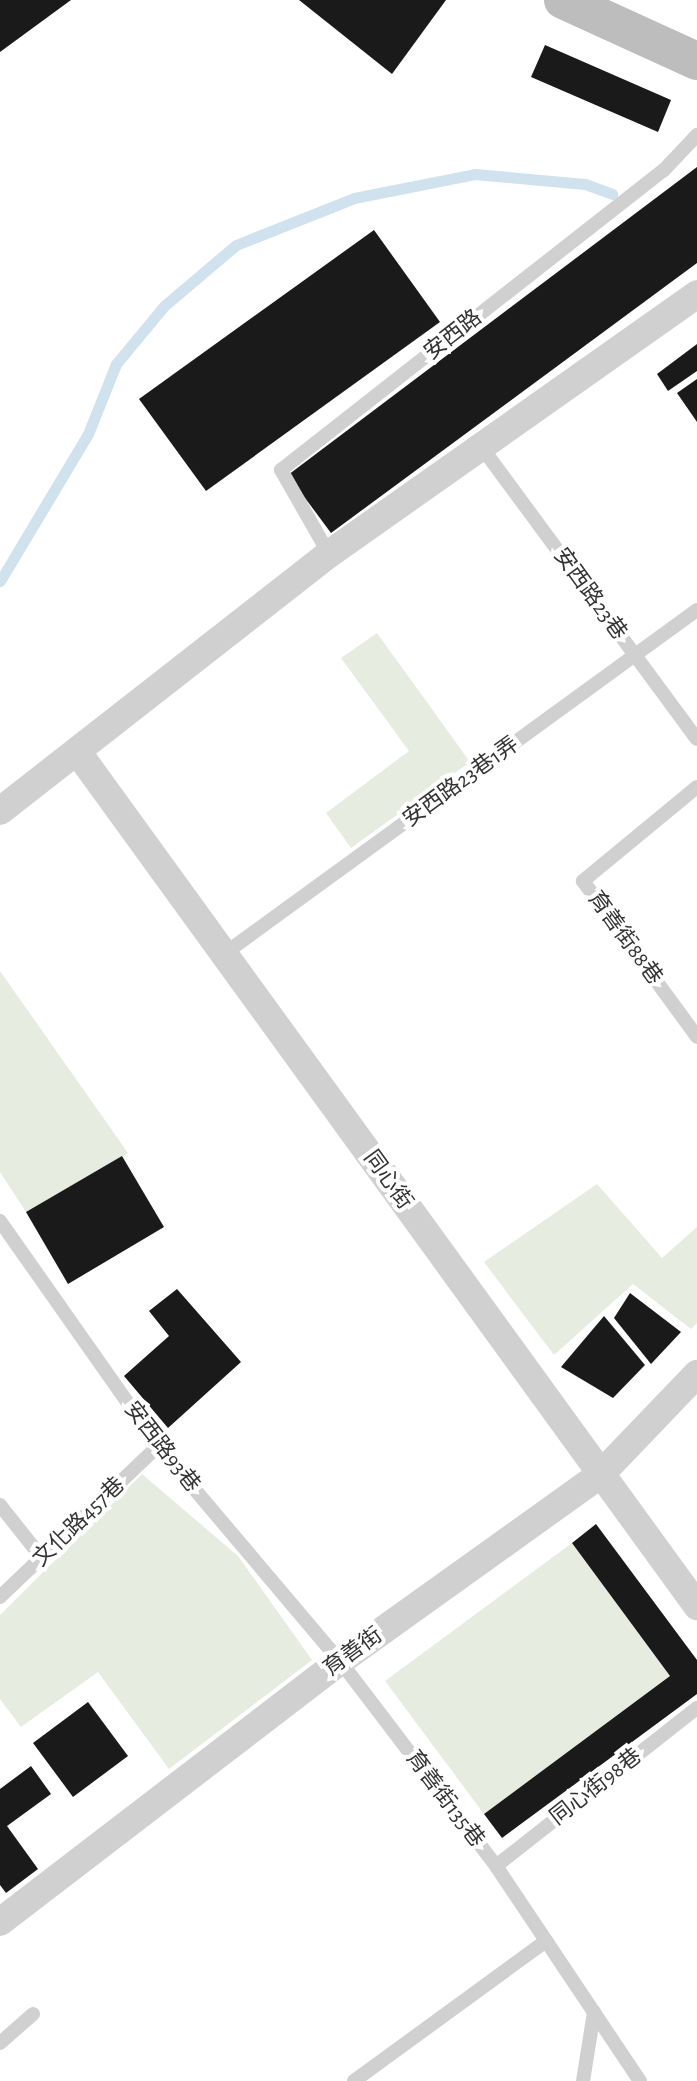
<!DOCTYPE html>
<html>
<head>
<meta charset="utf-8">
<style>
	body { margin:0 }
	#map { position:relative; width:697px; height:2081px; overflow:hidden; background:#fff; font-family:"Alegreya Sans","Noto Sans TC",sans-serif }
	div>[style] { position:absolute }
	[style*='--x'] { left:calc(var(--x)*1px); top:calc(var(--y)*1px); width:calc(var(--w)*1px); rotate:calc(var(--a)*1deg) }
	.green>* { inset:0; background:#e6ecdf }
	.stream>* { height:11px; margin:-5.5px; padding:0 5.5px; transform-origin:5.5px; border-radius:5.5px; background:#cfe2ee }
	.building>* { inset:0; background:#1a1a1a }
	.lane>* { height:14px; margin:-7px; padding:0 7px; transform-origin:7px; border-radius:7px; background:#d0d0d0 }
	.street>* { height:28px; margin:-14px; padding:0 14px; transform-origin:14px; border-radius:14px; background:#d0d0d0 }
	.secondary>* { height:38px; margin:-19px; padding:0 19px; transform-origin:19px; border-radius:19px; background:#bdbdbd }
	span { translate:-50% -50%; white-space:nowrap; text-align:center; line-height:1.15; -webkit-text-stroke:8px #fff; paint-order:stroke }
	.street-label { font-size:22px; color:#333 }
</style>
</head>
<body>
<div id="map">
	<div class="green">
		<i style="clip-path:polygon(377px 633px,470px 762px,351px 848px,326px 813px,409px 751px,341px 658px)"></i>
		<i style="clip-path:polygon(0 971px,128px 1153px,26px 1212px,0 1172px)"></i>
		<i style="clip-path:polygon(597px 1184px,662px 1258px,697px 1227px,697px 1323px,691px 1329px,633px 1284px,554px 1355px,484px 1262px)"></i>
		<i style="clip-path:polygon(142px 1474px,238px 1556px,312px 1660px,169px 1769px,98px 1672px,21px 1727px,0 1699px,0 1615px)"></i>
		<i style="clip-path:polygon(572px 1543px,670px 1676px,484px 1814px,385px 1681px)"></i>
	</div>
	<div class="stream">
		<i style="--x:0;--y:581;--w:171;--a:-59.1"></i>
		<i style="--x:88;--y:434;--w:75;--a:-68.2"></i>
		<i style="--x:116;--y:364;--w:75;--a:-50.4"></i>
		<i style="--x:164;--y:306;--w:94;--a:-40.3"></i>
		<i style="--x:236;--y:245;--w:127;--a:-21.7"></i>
		<i style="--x:354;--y:198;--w:123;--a:-11.2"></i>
		<i style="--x:475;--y:174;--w:110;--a:5.2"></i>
		<i style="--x:585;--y:184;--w:29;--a:20"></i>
	</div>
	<div class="building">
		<i style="clip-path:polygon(0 0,71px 0,0 52px)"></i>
		<i style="clip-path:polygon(299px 0,446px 0,392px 74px)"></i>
		<i style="clip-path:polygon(545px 45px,671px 100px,658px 132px,531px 77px)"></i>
		<i style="clip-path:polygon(697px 167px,697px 263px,331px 533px,288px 475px)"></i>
		<i style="clip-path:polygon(374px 230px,440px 322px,206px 491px,139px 399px)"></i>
		<i style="clip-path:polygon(697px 344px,697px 371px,668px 391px,657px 374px)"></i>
		<i style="clip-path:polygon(697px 379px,697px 422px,677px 393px)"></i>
		<i style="clip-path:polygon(122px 1156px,164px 1227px,68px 1284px,26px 1212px)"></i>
		<i style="clip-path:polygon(177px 1289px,241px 1362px,168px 1428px,124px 1376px,169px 1336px,149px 1311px)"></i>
		<i style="clip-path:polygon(630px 1293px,681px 1332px,651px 1364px,614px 1318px)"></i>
		<i style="clip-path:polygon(604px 1316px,645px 1365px,613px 1398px,561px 1367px)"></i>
		<i style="clip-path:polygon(596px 1524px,697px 1660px,697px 1694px,502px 1838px,484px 1814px,670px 1676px,572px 1543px)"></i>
		<i style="clip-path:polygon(88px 1702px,128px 1756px,73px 1797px,33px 1743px)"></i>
		<i style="clip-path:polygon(31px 1766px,51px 1794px,7px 1826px,38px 1869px,6px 1893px,0 1885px,0 1789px)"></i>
	</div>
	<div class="lane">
		<i style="--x:483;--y:449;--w:360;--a:53.6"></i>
		<i style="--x:329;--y:554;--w:97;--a:-119.7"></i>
		<i style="--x:281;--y:470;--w:485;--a:-38.1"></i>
		<i style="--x:663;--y:171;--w:50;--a:-46.6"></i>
		<i style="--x:697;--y:787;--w:148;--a:140.5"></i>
		<i style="--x:583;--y:881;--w:193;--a:53.8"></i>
		<i style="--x:224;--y:954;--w:585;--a:-36.03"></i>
		<i style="--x:0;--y:1221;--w:275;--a:54.9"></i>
		<i style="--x:158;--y:1446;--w:282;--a:49.8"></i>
		<i style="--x:340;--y:1661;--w:258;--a:52.7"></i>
		<i style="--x:496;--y:1866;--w:259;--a:56.2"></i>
		<i style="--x:0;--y:1505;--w:68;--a:51.6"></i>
		<i style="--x:0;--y:1597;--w:219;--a:-43.7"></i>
		<i style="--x:496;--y:1866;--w:256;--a:-38.2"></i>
		<i style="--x:0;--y:2043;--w:44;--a:-41.3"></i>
		<i style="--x:354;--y:2081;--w:238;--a:-36.1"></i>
		<i style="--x:583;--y:2081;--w:70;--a:-80.9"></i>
	</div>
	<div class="street">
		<i style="--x:79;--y:754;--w:1053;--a:54.04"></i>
		<i style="--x:0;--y:811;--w:417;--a:-38"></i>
		<i style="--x:329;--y:554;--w:451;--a:-35.2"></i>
		<i style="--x:0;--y:1922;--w:429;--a:-37.5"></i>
		<i style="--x:340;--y:1661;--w:321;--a:-35.6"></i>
		<i style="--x:601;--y:1474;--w:139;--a:-46.2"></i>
	</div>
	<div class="secondary">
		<i style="--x:563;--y:0;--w:147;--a:24.5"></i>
	</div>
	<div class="street-label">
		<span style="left:453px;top:335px;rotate:-38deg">安西路</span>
		<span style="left:590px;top:594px;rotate:54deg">安西路23巷</span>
		<span style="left:461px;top:782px;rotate:-36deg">安西路23巷1弄</span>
		<span style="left:625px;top:938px;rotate:54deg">育善街88巷</span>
		<span style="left:388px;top:1180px;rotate:54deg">同心街</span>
		<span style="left:162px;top:1447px;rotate:52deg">安西路93巷</span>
		<span style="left:79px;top:1522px;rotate:-44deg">文化路457巷</span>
		<span style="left:353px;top:1652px;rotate:-36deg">育善街</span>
		<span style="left:596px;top:1787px;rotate:-38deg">同心街98巷</span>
		<span style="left:445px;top:1799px;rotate:53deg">育善街135巷</span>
	</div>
</div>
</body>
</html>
